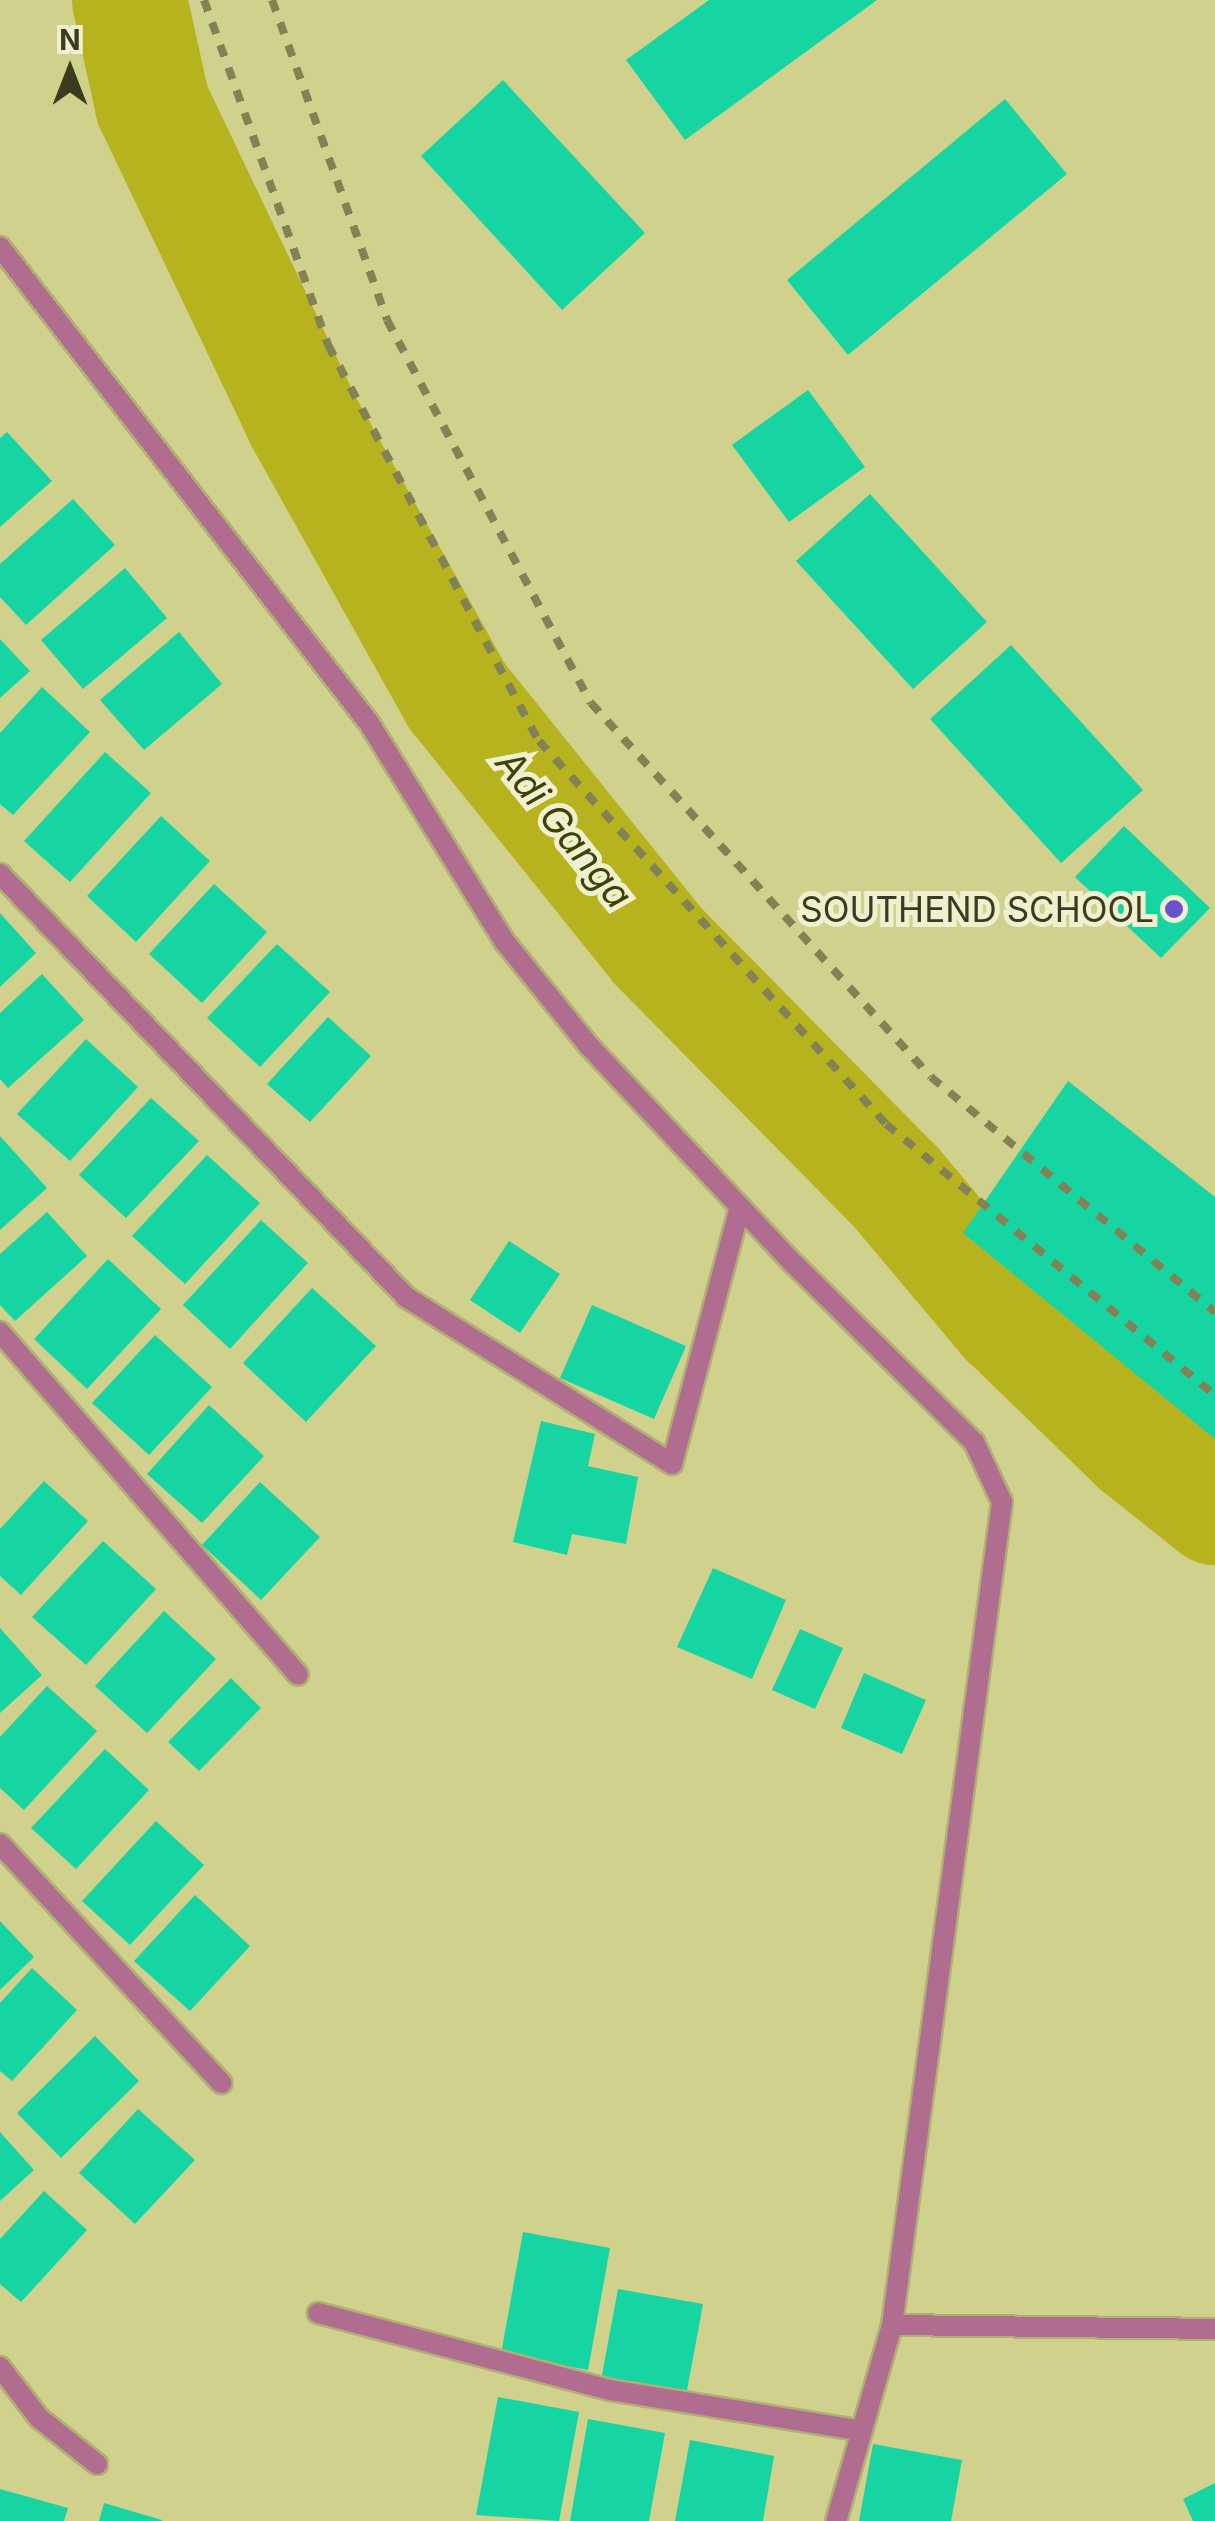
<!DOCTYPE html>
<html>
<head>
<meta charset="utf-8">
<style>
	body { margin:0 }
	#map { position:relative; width:1215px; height:2521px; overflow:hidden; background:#d1d18e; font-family:Inter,sans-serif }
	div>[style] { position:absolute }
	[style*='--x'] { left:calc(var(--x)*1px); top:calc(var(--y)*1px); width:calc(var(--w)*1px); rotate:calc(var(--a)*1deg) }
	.river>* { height:115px; margin:-57.5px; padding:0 57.5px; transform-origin:57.5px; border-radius:57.5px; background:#b7b31f }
	.building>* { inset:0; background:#17d4a3 }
	.roads { filter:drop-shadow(2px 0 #b0b076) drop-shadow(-2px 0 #b0b076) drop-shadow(0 2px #b0b076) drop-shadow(0 -2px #b0b076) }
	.street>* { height:20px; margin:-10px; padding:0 10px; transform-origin:10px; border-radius:10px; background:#b16d90 }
	.rail>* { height:8px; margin-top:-4px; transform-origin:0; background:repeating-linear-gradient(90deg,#828254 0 12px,transparent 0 24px) }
	.dots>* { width:28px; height:28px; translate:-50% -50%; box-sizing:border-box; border:5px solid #eff0cf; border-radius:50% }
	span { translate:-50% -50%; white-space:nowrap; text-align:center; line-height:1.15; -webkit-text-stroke:10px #eff0cf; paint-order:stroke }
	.poi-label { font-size:35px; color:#3b3b1f }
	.right { translate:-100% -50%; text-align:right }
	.water-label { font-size:38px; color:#414006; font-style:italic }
	.north { position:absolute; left:20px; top:20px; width:100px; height:100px; -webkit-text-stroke:8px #eff0cf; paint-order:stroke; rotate:0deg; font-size:28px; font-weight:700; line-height:40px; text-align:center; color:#3b3b1f }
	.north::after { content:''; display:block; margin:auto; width:35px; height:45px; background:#3b3b1f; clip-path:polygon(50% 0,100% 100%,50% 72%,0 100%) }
</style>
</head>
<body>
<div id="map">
	<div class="river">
		<i style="--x:129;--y:0;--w:107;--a:77.5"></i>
		<i style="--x:152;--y:104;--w:349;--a:64.5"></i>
		<i style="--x:302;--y:419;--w:317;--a:60.8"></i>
		<i style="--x:457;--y:696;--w:321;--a:51.2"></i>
		<i style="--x:658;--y:946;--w:336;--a:45.4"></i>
		<i style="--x:894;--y:1185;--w:175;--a:49.9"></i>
		<i style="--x:1007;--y:1319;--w:181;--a:44.1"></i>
		<i style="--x:1137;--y:1445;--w:100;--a:38.5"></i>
	</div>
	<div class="building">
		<i style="clip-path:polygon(709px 0,877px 0,685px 140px,626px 60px)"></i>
		<i style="clip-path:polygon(503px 80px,645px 233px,562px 310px,421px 156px)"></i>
		<i style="clip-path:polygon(1005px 99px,1067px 174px,848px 355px,787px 280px)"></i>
		<i style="clip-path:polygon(808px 390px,865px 467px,789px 522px,732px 445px)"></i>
		<i style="clip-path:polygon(7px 432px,52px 481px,0 527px,0 438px)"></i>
		<i style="clip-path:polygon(870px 494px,987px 622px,913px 689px,796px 561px)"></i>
		<i style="clip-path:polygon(73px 499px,115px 545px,26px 625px,0 597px,0 564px)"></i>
		<i style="clip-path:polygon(125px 568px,167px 618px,83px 689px,41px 640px)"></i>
		<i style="clip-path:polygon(179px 632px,222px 684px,144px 750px,100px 700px)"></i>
		<i style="clip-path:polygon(0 639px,30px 671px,0 698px)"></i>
		<i style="clip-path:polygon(1011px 645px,1143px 790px,1061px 863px,930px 719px)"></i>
		<i style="clip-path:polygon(42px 687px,90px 732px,13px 815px,0 804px,0 733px)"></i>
		<i style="clip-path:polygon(105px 752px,151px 793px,70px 882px,24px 841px)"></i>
		<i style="clip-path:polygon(161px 816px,210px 861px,136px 942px,87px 896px)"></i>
		<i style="clip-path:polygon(1124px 826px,1210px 908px,1161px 958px,1075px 877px)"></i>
		<i style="clip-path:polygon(214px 884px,267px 932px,202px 1003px,149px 954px)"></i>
		<i style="clip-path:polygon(0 913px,36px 953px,0 987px)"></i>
		<i style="clip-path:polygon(277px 944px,330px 992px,260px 1067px,207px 1018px)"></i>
		<i style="clip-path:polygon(42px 974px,84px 1020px,8px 1088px,0 1079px,0 1013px)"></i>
		<i style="clip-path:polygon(328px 1017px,371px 1056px,310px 1122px,267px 1084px)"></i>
		<i style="clip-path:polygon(86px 1039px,138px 1087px,70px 1161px,17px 1114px)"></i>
		<i style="clip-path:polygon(1068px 1081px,1215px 1197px,1215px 1439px,963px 1233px)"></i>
		<i style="clip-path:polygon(151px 1098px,199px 1141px,126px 1218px,79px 1175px)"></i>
		<i style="clip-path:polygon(0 1136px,47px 1188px,0 1230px)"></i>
		<i style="clip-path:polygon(207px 1155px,260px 1203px,185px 1284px,132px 1236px)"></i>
		<i style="clip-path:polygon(47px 1212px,87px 1256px,15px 1321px,0 1305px,0 1254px)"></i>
		<i style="clip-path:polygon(261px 1220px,308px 1263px,230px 1349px,183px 1305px)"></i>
		<i style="clip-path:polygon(509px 1241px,560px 1274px,520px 1333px,470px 1300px)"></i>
		<i style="clip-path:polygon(108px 1259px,161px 1309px,87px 1389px,34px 1339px)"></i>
		<i style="clip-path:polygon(312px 1288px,376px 1346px,306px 1422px,243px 1363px)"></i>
		<i style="clip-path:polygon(592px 1305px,686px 1346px,654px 1419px,560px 1378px)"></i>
		<i style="clip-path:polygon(155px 1335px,212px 1387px,149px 1455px,92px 1403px)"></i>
		<i style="clip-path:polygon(209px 1405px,264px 1456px,202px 1523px,147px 1474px)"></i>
		<i style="clip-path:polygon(541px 1421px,595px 1434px,588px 1466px,638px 1477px,626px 1544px,572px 1534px,567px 1555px,513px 1542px)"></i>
		<i style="clip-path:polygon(44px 1481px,88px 1521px,21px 1595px,0 1576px,0 1529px)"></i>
		<i style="clip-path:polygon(260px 1482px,320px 1537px,261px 1600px,202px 1545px)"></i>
		<i style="clip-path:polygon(103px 1541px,156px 1589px,86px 1665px,32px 1617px)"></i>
		<i style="clip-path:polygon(713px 1568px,786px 1600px,752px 1679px,677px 1647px)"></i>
		<i style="clip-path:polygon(164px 1611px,216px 1659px,147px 1733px,95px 1686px)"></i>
		<i style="clip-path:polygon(0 1628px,42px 1675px,0 1713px)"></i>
		<i style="clip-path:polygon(800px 1629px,843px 1648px,815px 1709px,772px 1690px)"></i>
		<i style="clip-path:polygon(864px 1673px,926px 1700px,902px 1754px,841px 1728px)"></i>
		<i style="clip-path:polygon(231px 1678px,261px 1708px,199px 1771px,168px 1742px)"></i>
		<i style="clip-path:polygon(47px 1686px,97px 1731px,24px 1810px,0 1788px,0 1737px)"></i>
		<i style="clip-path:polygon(105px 1749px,149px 1790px,76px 1869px,31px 1828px)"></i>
		<i style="clip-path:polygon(156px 1821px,204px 1865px,130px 1945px,82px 1901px)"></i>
		<i style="clip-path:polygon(195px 1895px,250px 1946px,190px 2011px,134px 1961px)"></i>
		<i style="clip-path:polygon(0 1921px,34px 1957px,0 1990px)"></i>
		<i style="clip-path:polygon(32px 1968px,77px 2010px,12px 2081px,0 2071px,0 2003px)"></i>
		<i style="clip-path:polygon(95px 2036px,139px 2081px,61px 2158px,17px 2113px)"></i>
		<i style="clip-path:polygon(138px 2109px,195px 2160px,135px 2224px,79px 2173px)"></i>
		<i style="clip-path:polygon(0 2132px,34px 2170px,0 2201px)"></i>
		<i style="clip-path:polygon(44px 2191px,87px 2230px,21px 2302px,0 2284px,0 2239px)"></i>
		<i style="clip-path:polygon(523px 2232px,610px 2248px,588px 2370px,501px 2354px)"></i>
		<i style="clip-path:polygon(618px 2289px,703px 2304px,686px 2396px,601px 2380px)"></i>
		<i style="clip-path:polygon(498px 2397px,579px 2412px,559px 2521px,476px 2515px)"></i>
		<i style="clip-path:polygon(588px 2419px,665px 2433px,649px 2521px,570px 2521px)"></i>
		<i style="clip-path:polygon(690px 2440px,774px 2456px,763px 2521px,675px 2521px)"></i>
		<i style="clip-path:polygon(873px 2444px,962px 2460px,951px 2521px,859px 2521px)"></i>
		<i style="clip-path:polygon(1215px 2483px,1215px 2521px,1193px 2521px,1183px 2499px)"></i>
		<i style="clip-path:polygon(0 2489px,68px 2508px,64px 2521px,0 2521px)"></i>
		<i style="clip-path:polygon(104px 2503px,162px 2520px,162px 2521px,99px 2521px)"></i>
	</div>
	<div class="roads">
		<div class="street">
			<i style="--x:0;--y:247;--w:602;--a:52.22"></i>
			<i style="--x:369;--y:723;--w:258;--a:58.2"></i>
			<i style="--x:505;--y:942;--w:134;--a:51.1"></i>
			<i style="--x:589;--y:1046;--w:299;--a:46.8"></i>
			<i style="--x:794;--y:1264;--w:253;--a:44.7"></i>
			<i style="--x:974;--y:1442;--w:66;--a:65"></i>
			<i style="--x:1002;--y:1502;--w:830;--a:97.61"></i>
			<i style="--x:892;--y:2325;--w:204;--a:105.9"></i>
			<i style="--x:0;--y:874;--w:586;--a:46.17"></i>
			<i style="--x:406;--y:1297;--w:314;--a:32.1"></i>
			<i style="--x:672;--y:1464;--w:266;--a:-75.2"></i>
			<i style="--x:0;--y:1332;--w:454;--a:49"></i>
			<i style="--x:0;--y:1844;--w:326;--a:47.2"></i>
			<i style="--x:318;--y:2313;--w:302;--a:14.8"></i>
			<i style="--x:610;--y:2390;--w:255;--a:9.2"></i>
			<i style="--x:892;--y:2325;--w:323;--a:0.7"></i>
			<i style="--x:0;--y:2367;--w:64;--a:52.6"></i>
			<i style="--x:39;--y:2418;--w:74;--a:38.4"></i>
		</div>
	</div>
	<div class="rail">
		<i style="--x:204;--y:0;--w:367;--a:70.2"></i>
		<i style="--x:328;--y:345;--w:449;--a:62"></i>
		<i style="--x:539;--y:741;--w:517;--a:47.82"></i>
		<i style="--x:886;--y:1124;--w:426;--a:39.5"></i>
		<i style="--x:272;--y:0;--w:340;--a:70.2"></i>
		<i style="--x:387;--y:320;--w:434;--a:62"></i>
		<i style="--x:591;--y:703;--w:505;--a:47.73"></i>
		<i style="--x:931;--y:1077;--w:369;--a:39.6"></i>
	</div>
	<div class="dots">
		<i style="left:1174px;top:909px;background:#6b53cc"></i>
	</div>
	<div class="poi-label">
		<span class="right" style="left:1154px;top:909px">SOUTHEND SCHOOL</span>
	</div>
	<div class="water-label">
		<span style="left:564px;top:829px;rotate:51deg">Adi Ganga</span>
	</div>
	<div class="north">N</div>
</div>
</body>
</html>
